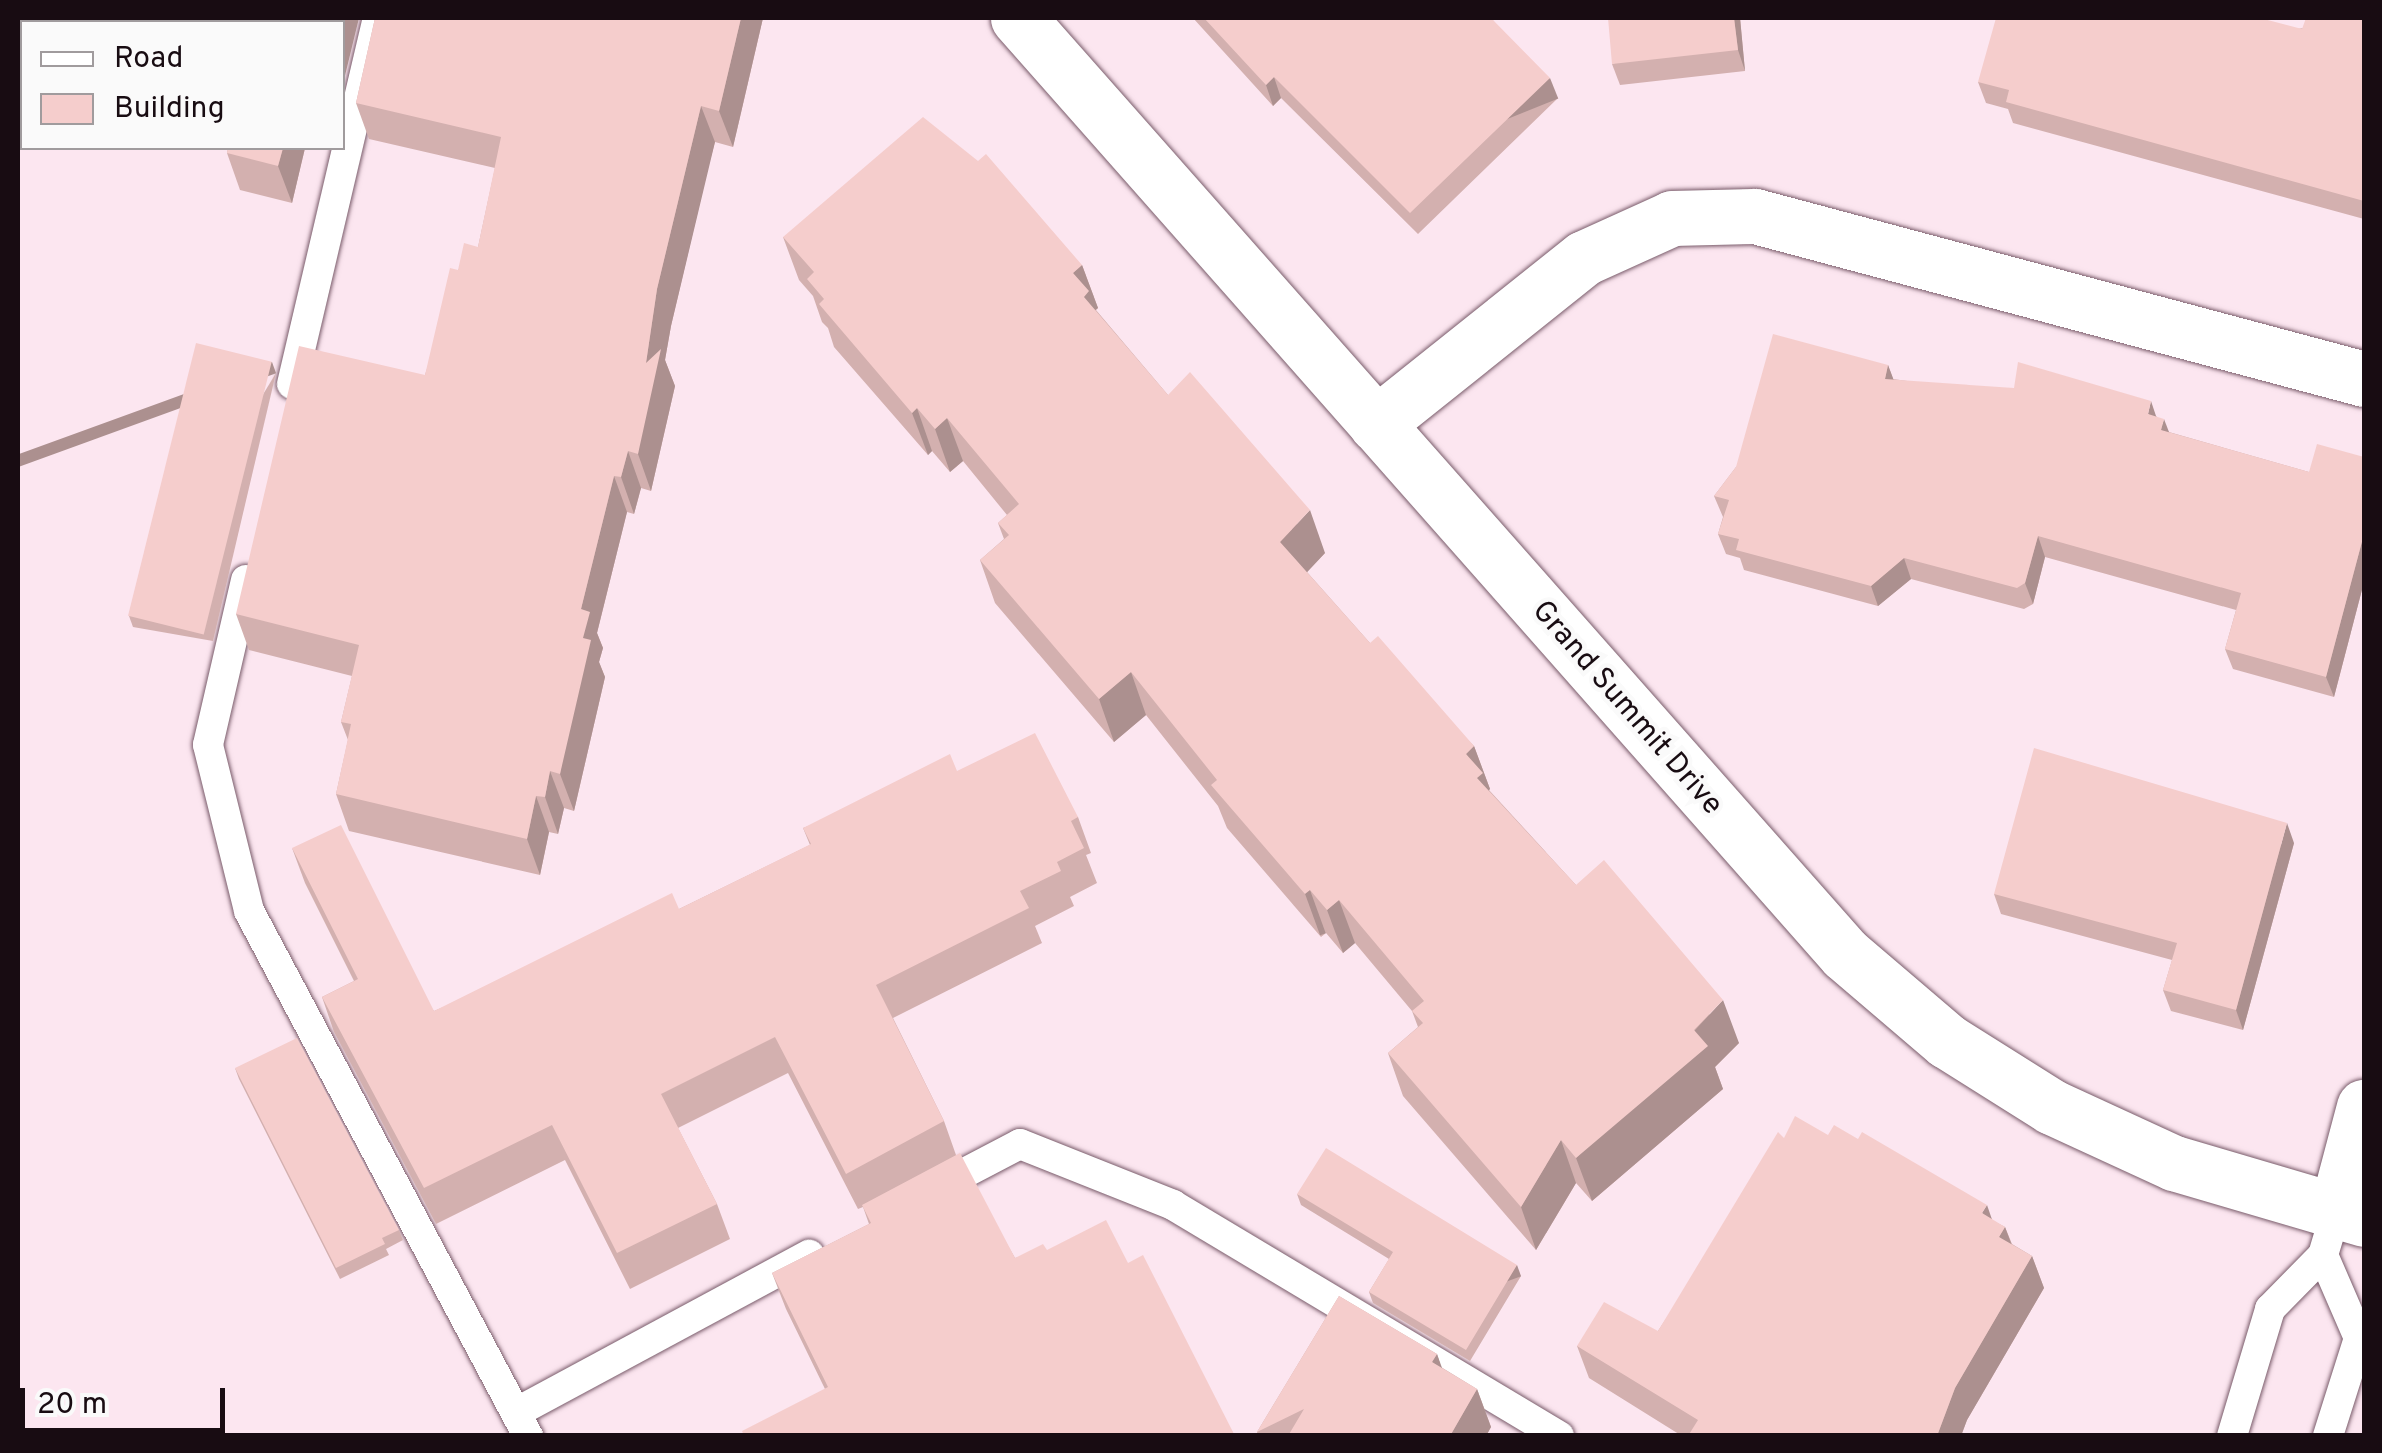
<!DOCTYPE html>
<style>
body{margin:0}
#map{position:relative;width:2382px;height:1453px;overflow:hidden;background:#fce6f0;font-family:Overpass,sans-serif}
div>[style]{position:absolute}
.roads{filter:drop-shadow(0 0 2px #795b6a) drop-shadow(0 0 2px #795b6a)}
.lane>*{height:30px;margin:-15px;padding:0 15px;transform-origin:15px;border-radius:15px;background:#fff}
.street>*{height:55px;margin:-27.5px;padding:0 27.5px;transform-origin:27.5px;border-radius:27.5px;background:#fff}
.wall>*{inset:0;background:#d3b0af}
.shaded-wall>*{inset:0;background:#ac908f;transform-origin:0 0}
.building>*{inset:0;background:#f5cdcc;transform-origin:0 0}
span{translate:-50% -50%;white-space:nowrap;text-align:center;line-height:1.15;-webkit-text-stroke:9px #fafafa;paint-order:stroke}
.street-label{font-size:30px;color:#180c12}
.frame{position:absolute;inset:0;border:20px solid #180c12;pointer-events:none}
.legend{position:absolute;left:20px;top:20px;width:325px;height:130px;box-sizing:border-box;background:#fafafa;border:2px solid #a09b9d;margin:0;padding:12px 18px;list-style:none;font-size:30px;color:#180c12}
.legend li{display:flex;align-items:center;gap:20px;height:50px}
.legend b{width:50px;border:2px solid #a09b9d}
.scale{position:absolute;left:20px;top:1388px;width:205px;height:45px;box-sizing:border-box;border:5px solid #180c12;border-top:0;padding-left:12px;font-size:30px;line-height:35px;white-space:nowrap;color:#180c12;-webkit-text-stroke:8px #fafafa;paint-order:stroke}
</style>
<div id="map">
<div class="roads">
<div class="lane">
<i style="left:292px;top:384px;width:376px;rotate:-76.8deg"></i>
<i style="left:246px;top:580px;width:169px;rotate:103deg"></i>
<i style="left:208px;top:745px;width:171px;rotate:76.1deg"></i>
<i style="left:249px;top:911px;width:595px;rotate:62.01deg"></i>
<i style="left:934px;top:1189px;width:97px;rotate:-27.6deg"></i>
<i style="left:1020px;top:1144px;width:165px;rotate:21.7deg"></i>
<i style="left:1173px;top:1205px;width:450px;rotate:30.9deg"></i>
<i style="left:2323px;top:1255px;width:90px;rotate:66.6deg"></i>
<i style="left:2359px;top:1338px;width:103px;rotate:107.6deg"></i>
<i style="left:517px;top:1412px;width:332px;rotate:-28.3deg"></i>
<i style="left:2232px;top:1436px;width:133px;rotate:-73.3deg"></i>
<i style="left:2270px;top:1309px;width:76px;rotate:-45.5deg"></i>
<i style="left:2323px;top:1255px;width:45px;rotate:-73.2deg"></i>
</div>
<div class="street">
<i style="left:1018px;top:18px;width:1249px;rotate:48.54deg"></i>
<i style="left:1845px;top:954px;width:134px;rotate:40.5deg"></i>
<i style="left:1947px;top:1041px;width:124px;rotate:32.2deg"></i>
<i style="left:2052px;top:1107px;width:134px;rotate:24.7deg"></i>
<i style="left:2174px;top:1163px;width:198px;rotate:16.4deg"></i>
<i style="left:1376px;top:424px;width:266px;rotate:-38.6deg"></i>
<i style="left:1584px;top:258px;width:97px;rotate:-24.4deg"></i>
<i style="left:1672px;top:218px;width:83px;rotate:-1.4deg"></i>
<i style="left:1755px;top:216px;width:630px;rotate:14.98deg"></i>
<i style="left:2336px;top:1212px;width:109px;rotate:-75.1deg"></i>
</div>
</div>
<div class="wall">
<i style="clip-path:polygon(375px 18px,763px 18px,733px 147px,715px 142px,708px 168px,671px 326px,665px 360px,675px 386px,651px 491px,641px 488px,634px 514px,627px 512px,597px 633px,603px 648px,599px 662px,605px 677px,574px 811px,564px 808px,558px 834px,549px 832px,540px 875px,349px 831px,336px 794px,348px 740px,341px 722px,352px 676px,249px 650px,236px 614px,425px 375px,458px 270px,478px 247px,495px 168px,369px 139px,356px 103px)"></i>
<i style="clip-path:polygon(1193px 18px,1491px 18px,1558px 98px,1418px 234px,1281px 98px,1273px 106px)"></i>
<i style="clip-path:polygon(1740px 18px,1745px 71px,1620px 85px,1612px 64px)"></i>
<i style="clip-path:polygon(2364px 18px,2364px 219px,2013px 123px,2008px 109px,1986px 103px,1978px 82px)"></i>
<i style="clip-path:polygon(228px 148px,305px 148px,292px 203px,240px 190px,227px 153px)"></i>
<i style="clip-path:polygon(783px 237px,1082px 265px,1098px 308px,1096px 310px,1168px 395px,1325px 553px,1307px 572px,1370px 643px,1474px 746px,1490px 789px,1489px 790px,1576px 885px,1739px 1043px,1715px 1067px,1723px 1089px,1592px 1201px,1576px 1183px,1536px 1250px,1403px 1096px,1388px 1053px,1418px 1027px,1412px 1011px,1355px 943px,1343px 953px,1326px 933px,1321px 937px,1227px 828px,1218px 806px,1146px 715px,1114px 742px,995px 603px,980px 560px,1004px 539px,998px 523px,1007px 515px,963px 461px,950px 472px,932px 451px,928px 455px,834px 347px,828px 328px,822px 322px,813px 296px,799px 280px)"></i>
<i style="clip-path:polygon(1888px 365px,1893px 379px,2156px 416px,2169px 432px,2309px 472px,2364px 457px,2364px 582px,2334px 697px,2233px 669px,2225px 649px,2236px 610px,2045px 557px,2033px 604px,2024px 609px,1911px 579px,1878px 606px,1744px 570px,1740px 558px,1726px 554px,1718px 534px,1723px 517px,1714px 496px,1736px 467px)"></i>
<i style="clip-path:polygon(276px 373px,213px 641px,133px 627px,129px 616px)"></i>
<i style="clip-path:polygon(957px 771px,1078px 817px,1091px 853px,1086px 855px,1097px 883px,1070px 897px,1074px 906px,1035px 926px,1042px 943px,893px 1018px,944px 1121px,956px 1155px,1015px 1258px,1047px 1250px,1128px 1263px,1235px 1436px,825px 1389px,786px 1309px,772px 1273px,869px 1224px,863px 1207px,858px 1209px,788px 1073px,678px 1128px,717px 1204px,730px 1239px,630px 1289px,565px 1160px,436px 1224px,334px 1032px,322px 997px,354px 981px,305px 883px,292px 848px,434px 1011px,679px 909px,810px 845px,803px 828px)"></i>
<i style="clip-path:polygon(2294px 843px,2243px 1030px,2171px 1011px,2163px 990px,2172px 960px,2001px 914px,1994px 894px)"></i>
<i style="clip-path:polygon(235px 1068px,399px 1230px,403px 1240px,386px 1249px,389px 1255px,340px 1279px,239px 1079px)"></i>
<i style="clip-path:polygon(1828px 1135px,2005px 1227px,2012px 1244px,2032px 1256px,2044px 1288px,1967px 1420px,1961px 1436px,1682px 1436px,1589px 1378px,1577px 1346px,1658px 1331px,1784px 1138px)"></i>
<i style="clip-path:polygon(1297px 1194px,1521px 1276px,1470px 1361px,1373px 1303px,1369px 1292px,1389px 1259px,1301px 1205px)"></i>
<i style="clip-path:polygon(1339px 1296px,1437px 1354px,1441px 1367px,1477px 1389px,1491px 1427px,1486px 1436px,1258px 1436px,1257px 1432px)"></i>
</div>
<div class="shaded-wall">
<i style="clip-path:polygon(337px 18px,359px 18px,342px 88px,342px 22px,336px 22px)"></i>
<i style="clip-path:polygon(741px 18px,763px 18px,733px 147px,719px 111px)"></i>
<i style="clip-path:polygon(1734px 18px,1740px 18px,1745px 71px,1738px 50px)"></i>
<i style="clip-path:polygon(1274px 77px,1281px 98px,1273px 106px,1266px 85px)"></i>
<i style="left:1550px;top:78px;width:22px;height:194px;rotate:68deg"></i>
<i style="clip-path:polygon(701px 106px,715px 142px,671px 326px,665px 360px,675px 386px,651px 491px,638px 454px,646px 363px,657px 289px)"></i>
<i style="clip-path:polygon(283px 148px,305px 148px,292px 203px,278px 166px)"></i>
<i style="clip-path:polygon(1082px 265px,1098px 308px,1089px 315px,1073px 273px)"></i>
<i style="left:272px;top:362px;width:12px;height:275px;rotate:70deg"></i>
<i style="clip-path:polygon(1888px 365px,1896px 386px,1885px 379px)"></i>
<i style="clip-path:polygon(2151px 401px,2158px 422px,2148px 414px)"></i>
<i style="clip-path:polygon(917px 408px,932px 451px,928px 455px,912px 413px)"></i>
<i style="clip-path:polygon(947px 418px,963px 461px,950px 472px,935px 429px)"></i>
<i style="clip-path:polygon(2164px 419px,2172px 440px,2161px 430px)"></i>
<i style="clip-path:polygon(628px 451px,641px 488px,634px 514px,621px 477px)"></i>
<i style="clip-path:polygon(614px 476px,627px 512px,597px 633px,603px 648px,599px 662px,605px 677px,574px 811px,560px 774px,583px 638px,581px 609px)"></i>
<i style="clip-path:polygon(1310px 510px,1325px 553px,1295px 585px,1280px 542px)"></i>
<i style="clip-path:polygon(2364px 534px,2364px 582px,2334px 697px,2326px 677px)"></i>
<i style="clip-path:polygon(2038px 536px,2045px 557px,2033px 604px,2025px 583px)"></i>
<i style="clip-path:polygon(1904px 558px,1911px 579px,1878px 606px,1871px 586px)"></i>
<i style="clip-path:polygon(1131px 672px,1146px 715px,1114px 742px,1099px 699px)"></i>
<i style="clip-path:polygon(1474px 746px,1490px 789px,1489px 790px,1492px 821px,1466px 754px)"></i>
<i style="clip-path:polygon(550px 771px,564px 808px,558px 834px,545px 797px)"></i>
<i style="clip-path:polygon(536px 796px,549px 832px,540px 875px,527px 839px)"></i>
<i style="clip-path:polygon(2287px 823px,2294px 843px,2243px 1030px,2236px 1010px)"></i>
<i style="left:1310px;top:890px;width:46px;height:6px;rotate:70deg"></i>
<i style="clip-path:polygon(1339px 900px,1355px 943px,1343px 953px,1327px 910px)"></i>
<i style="clip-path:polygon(1723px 1000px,1739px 1043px,1715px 1067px,1723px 1089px,1592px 1201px,1576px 1158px)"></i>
<i style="clip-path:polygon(1561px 1140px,1576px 1183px,1536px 1250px,1521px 1207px)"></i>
<i style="clip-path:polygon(1987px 1205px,1998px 1237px,1982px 1213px)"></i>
<i style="clip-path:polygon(2005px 1227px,2017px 1259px,1999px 1237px)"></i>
<i style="clip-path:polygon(2032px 1256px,2044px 1288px,1967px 1420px,1961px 1436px,1937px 1436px,1955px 1388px)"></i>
<i style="left:1517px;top:1265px;width:12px;height:99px;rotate:70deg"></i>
<i style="clip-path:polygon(1437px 1354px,1451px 1393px,1432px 1362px)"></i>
<i style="clip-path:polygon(1477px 1389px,1491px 1427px,1486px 1436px,1450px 1436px)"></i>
</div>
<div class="building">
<i style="left:259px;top:18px;width:78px;height:4px"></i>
<i style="clip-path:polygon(375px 18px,741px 18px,719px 111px,701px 106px,695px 131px,657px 289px,646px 363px,661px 349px,638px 454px,628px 451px,621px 477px,614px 476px,581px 609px,590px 612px,583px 638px,591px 640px,560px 774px,550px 771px,545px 797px,536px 796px,527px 839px,336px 794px,351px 724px,341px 722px,359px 645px,236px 614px,299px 346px,425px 375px,450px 268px,458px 270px,464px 243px,478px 247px,501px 137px,356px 103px)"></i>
<i style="clip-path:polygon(1204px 18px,1491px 18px,1550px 78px,1410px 213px,1274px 77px,1266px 85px)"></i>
<i style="clip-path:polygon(1608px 18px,1734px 18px,1738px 50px,1612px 64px)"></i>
<i style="clip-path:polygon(1996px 18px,2260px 18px,2302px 29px,2306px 18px,2364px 18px,2364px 201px,2006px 102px,2009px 90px,1978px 82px)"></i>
<i style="clip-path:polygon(923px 117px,978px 161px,986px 154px,1082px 265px,1073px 273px,1089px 291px,1084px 297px,1168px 395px,1190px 372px,1310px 510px,1280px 542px,1370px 643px,1378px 636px,1474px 746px,1466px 754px,1483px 773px,1477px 778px,1576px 885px,1604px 860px,1723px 1000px,1694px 1030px,1708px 1046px,1576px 1158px,1561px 1140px,1521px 1207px,1388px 1053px,1423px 1023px,1412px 1011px,1424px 1001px,1339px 900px,1327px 910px,1310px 890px,1305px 894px,1211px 785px,1217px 780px,1131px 672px,1099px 699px,980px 560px,1009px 535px,998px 523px,1019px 504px,947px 418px,935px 429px,917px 408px,912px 413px,819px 304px,824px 299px,807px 279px,814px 272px,783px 237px)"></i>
<i style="clip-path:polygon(228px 148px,283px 148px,278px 166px,227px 153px)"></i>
<i style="clip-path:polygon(1773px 334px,1888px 365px,1885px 379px,2014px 388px,2018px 362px,2151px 401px,2148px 414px,2164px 419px,2161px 430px,2309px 472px,2317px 444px,2364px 457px,2364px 534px,2326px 677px,2225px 649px,2241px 593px,2038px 536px,2025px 583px,2017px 588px,1904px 558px,1871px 586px,1736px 550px,1739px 539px,1718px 534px,1729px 500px,1714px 496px,1736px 467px)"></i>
<i style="left:196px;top:343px;width:78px;height:281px;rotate:14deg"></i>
<i style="clip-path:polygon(1035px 733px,1078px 817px,1071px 821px,1084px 848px,1057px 862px,1061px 871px,1020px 891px,1029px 908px,876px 985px,944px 1121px,846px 1174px,775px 1037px,661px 1094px,717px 1204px,617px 1253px,552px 1125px,424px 1188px,322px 997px,358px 979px,292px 848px,341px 825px,434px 1011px,672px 893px,679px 909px,811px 844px,803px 828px,950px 754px,957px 771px)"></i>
<i style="clip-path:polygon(2034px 748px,2287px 823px,2236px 1010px,2163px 990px,2177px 943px,1994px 894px)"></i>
<i style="clip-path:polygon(297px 1038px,399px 1230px,382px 1238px,385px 1244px,336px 1268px,235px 1068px)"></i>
<i style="clip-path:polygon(1795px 1116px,1828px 1135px,1834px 1125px,1858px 1139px,1862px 1132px,1987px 1205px,1982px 1213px,2005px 1227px,1999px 1237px,2032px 1256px,1955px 1388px,1937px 1436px,1688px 1436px,1698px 1420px,1577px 1346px,1604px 1302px,1658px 1331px,1778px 1132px,1784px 1138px)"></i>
<i style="clip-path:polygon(1326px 1148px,1517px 1265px,1466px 1350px,1369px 1292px,1393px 1252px,1297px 1194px)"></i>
<i style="clip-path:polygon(960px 1153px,1015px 1258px,1043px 1244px,1047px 1250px,1106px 1220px,1128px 1263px,1143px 1255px,1235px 1436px,744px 1436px,742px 1431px,828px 1387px,772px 1273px,871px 1223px,862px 1205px)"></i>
<i style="clip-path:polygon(1339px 1296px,1437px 1354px,1432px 1362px,1477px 1389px,1450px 1436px,1288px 1436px,1304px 1409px,1257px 1432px)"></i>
</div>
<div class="street-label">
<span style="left:1626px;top:709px;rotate:49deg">Grand Summit Drive</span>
</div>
<div class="frame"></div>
<ul class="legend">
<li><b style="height:12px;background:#fff"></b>Road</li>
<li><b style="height:28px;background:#f5cdcc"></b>Building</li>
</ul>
<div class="scale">20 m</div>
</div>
